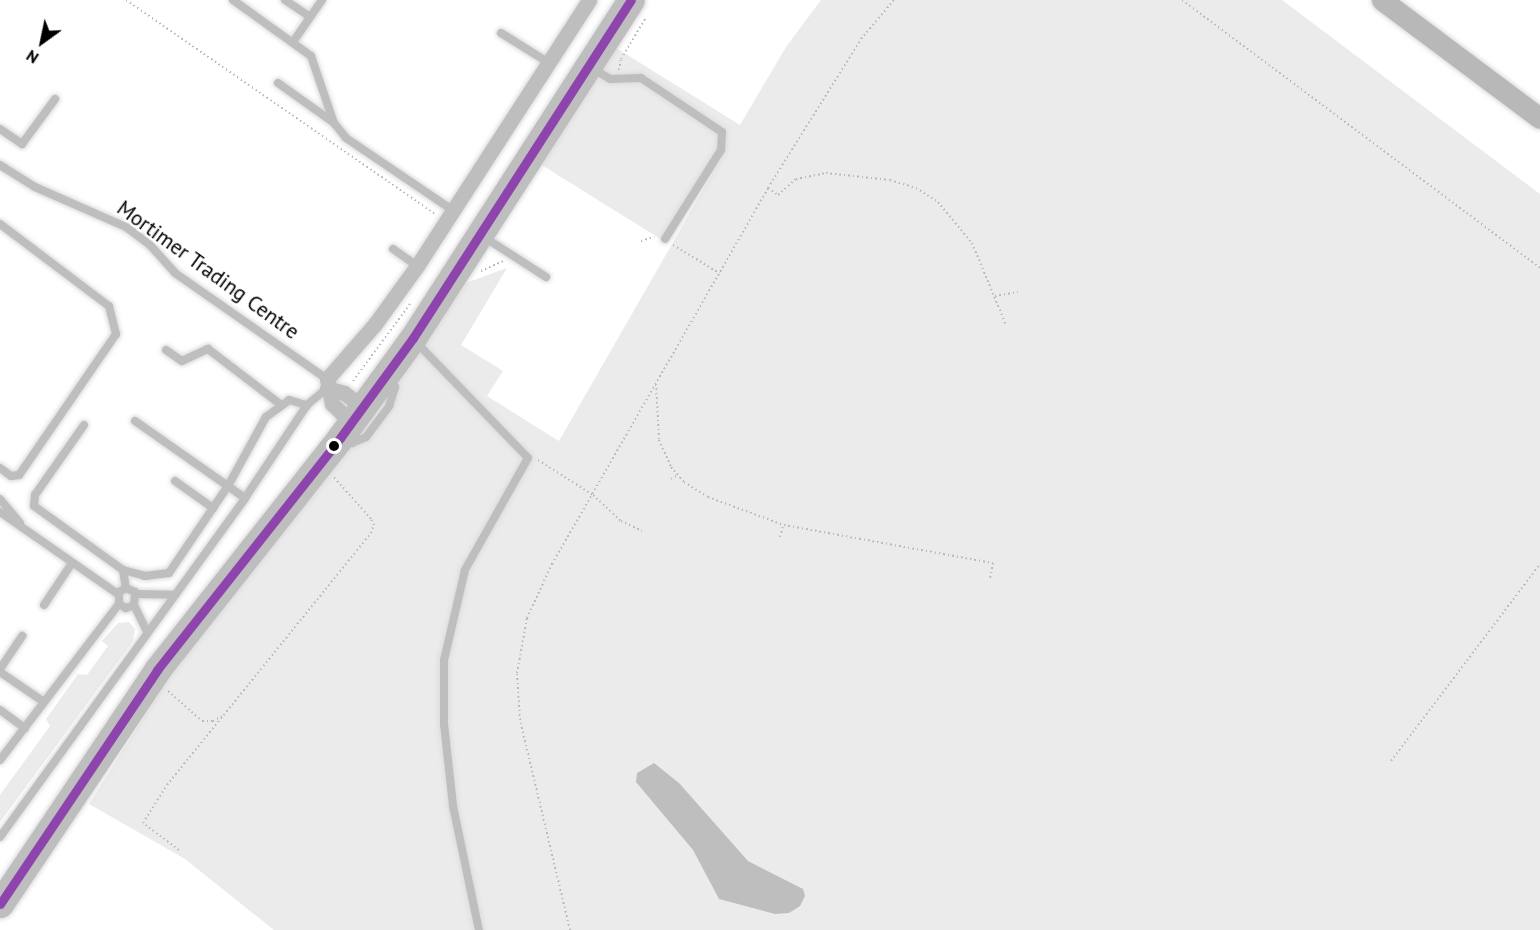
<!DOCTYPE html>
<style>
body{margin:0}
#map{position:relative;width:1540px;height:930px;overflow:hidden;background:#fff;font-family:"PT Sans",sans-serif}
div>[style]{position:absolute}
.green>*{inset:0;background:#ebebeb}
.water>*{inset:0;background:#bebebe}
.path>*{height:2px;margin-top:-1px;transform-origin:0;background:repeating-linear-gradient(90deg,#b9b9b9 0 1.5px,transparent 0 4.5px)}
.roads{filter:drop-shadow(0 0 2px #dbdbdb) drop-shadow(0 0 2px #dbdbdb)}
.lane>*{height:8px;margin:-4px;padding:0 4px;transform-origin:4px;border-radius:4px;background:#bebebe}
.street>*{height:15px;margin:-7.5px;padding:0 7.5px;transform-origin:7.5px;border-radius:7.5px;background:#bebebe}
.secondary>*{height:21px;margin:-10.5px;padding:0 10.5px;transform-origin:10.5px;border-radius:10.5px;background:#b8b8b8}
.highway>*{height:27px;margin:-13.5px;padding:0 13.5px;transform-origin:13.5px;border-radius:13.5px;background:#bebebe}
.bus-1>*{height:9px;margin:-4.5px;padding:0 4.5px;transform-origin:4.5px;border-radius:4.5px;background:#8e44ad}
.dots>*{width:16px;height:16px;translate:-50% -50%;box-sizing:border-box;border:3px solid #fff;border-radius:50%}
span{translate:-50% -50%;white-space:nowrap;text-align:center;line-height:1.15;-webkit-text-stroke:4.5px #fff;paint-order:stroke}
.street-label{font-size:21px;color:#000}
.north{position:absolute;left:12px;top:12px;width:60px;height:60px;-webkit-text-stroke:4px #fff;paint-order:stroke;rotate:213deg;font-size:16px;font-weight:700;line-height:24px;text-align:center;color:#000}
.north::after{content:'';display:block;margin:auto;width:21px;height:27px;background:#000;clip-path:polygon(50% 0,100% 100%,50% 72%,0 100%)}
</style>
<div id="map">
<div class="green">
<i style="clip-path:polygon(821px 0,1282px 0,1540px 194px,1540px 930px,274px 930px,185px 859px,89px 804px,167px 681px,395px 387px,466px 283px,507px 268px,461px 345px,503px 371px,487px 396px,559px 441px,726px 150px,667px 243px,540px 164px,613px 46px,740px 125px,786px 47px)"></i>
<i style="clip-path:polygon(129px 622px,135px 629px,133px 641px,0 822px,0 795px,50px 726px,46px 719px,78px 674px,87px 675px,108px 646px,102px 641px,118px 623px)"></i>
</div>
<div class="water">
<i style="clip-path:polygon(654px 763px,679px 783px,748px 861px,803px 889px,805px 896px,800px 906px,789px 913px,775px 914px,719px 899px,693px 850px,636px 782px,637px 773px)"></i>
</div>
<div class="path">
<i style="left:126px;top:0;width:376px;rotate:34.7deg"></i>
<i style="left:1182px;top:0;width:447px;rotate:36.8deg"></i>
<i style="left:619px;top:70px;width:11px;rotate:-80deg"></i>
<i style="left:621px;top:59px;width:47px;rotate:-59deg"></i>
<i style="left:768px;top:188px;width:12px;rotate:35deg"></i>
<i style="left:778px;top:195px;width:24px;rotate:-42deg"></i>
<i style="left:796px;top:179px;width:31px;rotate:-11deg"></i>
<i style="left:826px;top:173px;width:64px;rotate:6.2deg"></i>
<i style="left:890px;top:180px;width:27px;rotate:17deg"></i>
<i style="left:916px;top:188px;width:26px;rotate:32deg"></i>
<i style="left:938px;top:202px;width:53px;rotate:50.3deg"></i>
<i style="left:972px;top:243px;width:89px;rotate:67.5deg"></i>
<i style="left:641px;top:241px;width:14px;rotate:-17deg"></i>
<i style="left:673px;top:245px;width:54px;rotate:31.3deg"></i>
<i style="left:481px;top:271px;width:24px;rotate:-24deg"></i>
<i style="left:995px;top:296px;width:23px;rotate:-10deg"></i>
<i style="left:353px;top:381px;width:96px;rotate:-53.5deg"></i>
<i style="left:656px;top:384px;width:56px;rotate:86.9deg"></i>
<i style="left:659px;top:440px;width:30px;rotate:66deg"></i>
<i style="left:671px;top:467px;width:20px;rotate:49deg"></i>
<i style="left:684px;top:482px;width:28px;rotate:32deg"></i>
<i style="left:708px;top:497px;width:81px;rotate:20.2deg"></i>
<i style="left:784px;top:525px;width:212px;rotate:10.3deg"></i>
<i style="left:993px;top:563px;width:15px;rotate:101deg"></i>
<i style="left:538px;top:460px;width:65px;rotate:32.5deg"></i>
<i style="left:593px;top:495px;width:38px;rotate:43deg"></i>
<i style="left:621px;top:521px;width:23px;rotate:25deg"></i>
<i style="left:671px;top:479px;width:8px;rotate:-30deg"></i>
<i style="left:780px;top:537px;width:11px;rotate:-75deg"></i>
<i style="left:168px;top:691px;width:45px;rotate:41.4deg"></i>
<i style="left:202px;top:721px;width:11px"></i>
<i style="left:213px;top:721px;width:10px;rotate:-29deg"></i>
<i style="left:1391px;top:761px;width:247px;rotate:-52.9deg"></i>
<i style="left:179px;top:850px;width:45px;rotate:-143.1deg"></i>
<i style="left:143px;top:823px;width:45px;rotate:-57.7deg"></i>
<i style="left:167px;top:785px;width:324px;rotate:-51deg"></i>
<i style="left:371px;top:533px;width:9px;rotate:-69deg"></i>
<i style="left:374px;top:525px;width:7px;rotate:-117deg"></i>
<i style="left:371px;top:519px;width:57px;rotate:-131.5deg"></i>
<i style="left:570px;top:930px;width:216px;rotate:-103.4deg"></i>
<i style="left:520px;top:720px;width:47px;rotate:-93.7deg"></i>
<i style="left:517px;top:673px;width:56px;rotate:-79.7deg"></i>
<i style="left:527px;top:618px;width:60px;rotate:-65.2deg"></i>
<i style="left:552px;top:564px;width:434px;rotate:-60.1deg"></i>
<i style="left:768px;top:188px;width:176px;rotate:-58deg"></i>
<i style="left:861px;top:39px;width:51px;rotate:-49.8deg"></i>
</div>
<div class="roads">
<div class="lane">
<i style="left:233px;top:0;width:96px;rotate:35.7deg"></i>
<i style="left:311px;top:56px;width:71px;rotate:71.1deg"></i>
<i style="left:334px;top:123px;width:19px;rotate:51deg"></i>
<i style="left:346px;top:138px;width:130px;rotate:34.1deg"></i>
<i style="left:285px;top:0;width:30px;rotate:34deg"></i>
<i style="left:501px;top:33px;width:57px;rotate:32deg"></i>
<i style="left:293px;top:42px;width:51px;rotate:-55.4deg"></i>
<i style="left:593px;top:69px;width:20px;rotate:30deg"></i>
<i style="left:610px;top:79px;width:31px;rotate:-2deg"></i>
<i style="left:641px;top:78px;width:97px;rotate:33.7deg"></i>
<i style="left:722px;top:132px;width:18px;rotate:93deg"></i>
<i style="left:721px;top:150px;width:105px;rotate:122.2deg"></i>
<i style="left:278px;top:83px;width:69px;rotate:35.5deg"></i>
<i style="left:0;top:129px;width:27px;rotate:34deg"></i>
<i style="left:22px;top:144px;width:56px;rotate:-53.7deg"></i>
<i style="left:0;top:165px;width:41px;rotate:32.2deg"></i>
<i style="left:35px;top:187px;width:99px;rotate:23.7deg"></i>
<i style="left:126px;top:227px;width:30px;rotate:37deg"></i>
<i style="left:150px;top:245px;width:38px;rotate:48deg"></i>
<i style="left:175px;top:273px;width:185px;rotate:34.9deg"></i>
<i style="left:0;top:224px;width:136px;rotate:37deg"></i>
<i style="left:109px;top:306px;width:29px;rotate:76deg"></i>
<i style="left:116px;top:334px;width:171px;rotate:124.5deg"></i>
<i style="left:19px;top:475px;width:8px;rotate:173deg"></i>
<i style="left:11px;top:476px;width:14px;rotate:-144deg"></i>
<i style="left:484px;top:237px;width:74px;rotate:32.8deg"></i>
<i style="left:393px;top:249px;width:29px;rotate:35deg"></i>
<i style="left:416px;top:342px;width:161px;rotate:46deg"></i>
<i style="left:528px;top:458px;width:129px;rotate:119.4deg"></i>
<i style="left:465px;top:570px;width:92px;rotate:103.1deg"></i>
<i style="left:444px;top:660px;width:64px;rotate:90deg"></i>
<i style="left:444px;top:724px;width:82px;rotate:83.7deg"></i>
<i style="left:453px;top:806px;width:127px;rotate:78.2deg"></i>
<i style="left:166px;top:350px;width:19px;rotate:35deg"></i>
<i style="left:182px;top:361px;width:29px;rotate:-25deg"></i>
<i style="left:208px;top:349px;width:91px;rotate:37.4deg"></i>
<i style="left:135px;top:421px;width:134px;rotate:35deg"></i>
<i style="left:84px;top:425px;width:85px;rotate:125deg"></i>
<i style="left:35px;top:495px;width:11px;rotate:95deg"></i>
<i style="left:34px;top:506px;width:110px;rotate:35.7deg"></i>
<i style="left:123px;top:570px;width:18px;rotate:81deg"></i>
<i style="left:344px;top:440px;width:9px;rotate:21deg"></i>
<i style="left:352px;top:443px;width:15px;rotate:-23deg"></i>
<i style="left:366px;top:437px;width:39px;rotate:-53deg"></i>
<i style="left:389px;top:406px;width:20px;rotate:-72deg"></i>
<i style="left:395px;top:387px;width:11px;rotate:-128deg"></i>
<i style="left:175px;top:481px;width:47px;rotate:35.4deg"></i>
<i style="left:0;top:499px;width:31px;rotate:50deg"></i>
<i style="left:0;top:512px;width:144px;rotate:34.8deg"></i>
<i style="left:123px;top:570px;width:23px;rotate:15deg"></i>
<i style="left:145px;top:576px;width:24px;rotate:-7deg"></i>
<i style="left:169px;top:573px;width:105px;rotate:-55.9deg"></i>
<i style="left:228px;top:486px;width:79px;rotate:-61.2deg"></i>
<i style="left:266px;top:417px;width:29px;rotate:-36deg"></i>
<i style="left:289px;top:400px;width:19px;rotate:16deg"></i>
<i style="left:136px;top:594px;width:39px;rotate:1deg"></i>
<i style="left:44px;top:605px;width:50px;rotate:-56.3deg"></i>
<i style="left:134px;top:605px;width:30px;rotate:64deg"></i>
<i style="left:0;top:669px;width:40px;rotate:-56deg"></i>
<i style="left:0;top:672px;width:53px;rotate:34.3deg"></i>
<i style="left:0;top:710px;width:31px;rotate:36deg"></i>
<i style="left:0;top:760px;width:196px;rotate:-52.7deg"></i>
<i style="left:119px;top:604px;width:12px;rotate:-90deg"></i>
<i style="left:119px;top:592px;width:8px;rotate:-30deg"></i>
<i style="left:126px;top:588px;width:10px;rotate:24deg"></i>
<i style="left:135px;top:592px;width:13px;rotate:94deg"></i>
<i style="left:134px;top:605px;width:9px;rotate:159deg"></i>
<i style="left:126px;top:608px;width:8px;rotate:-150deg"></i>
<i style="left:0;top:837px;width:418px;rotate:-54.1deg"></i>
<i style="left:245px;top:498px;width:112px;rotate:-56.3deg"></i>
<i style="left:307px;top:405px;width:26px;rotate:-40deg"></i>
</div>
<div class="street">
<i style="left:327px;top:388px;width:18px;rotate:16deg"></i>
<i style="left:344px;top:393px;width:24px;rotate:36deg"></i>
<i style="left:352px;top:423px;width:28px;rotate:-136deg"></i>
<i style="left:332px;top:404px;width:25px;rotate:-101deg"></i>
<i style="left:327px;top:379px;width:73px;rotate:-48.9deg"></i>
<i style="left:375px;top:324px;width:72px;rotate:-54.1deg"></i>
<i style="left:417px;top:266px;width:317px;rotate:-57.1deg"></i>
</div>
<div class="secondary">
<i style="left:1382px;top:0;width:197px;rotate:36.8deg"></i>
</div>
<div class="highway">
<i style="left:0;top:904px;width:282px;rotate:-56.1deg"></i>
<i style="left:157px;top:670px;width:295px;rotate:-51.7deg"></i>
<i style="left:340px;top:438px;width:124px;rotate:-53.9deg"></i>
<i style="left:413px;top:338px;width:402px;rotate:-57.2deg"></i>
</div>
</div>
<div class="bus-1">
<i style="left:0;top:904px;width:282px;rotate:-56.1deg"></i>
<i style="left:157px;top:670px;width:295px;rotate:-51.7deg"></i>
<i style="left:340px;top:438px;width:124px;rotate:-53.9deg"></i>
<i style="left:413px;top:338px;width:402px;rotate:-57.2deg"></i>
</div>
<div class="dots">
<i style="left:334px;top:446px;background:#000"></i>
</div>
<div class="street-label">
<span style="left:208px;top:270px;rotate:36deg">Mortimer Trading Centre</span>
</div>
<div class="north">N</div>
</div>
